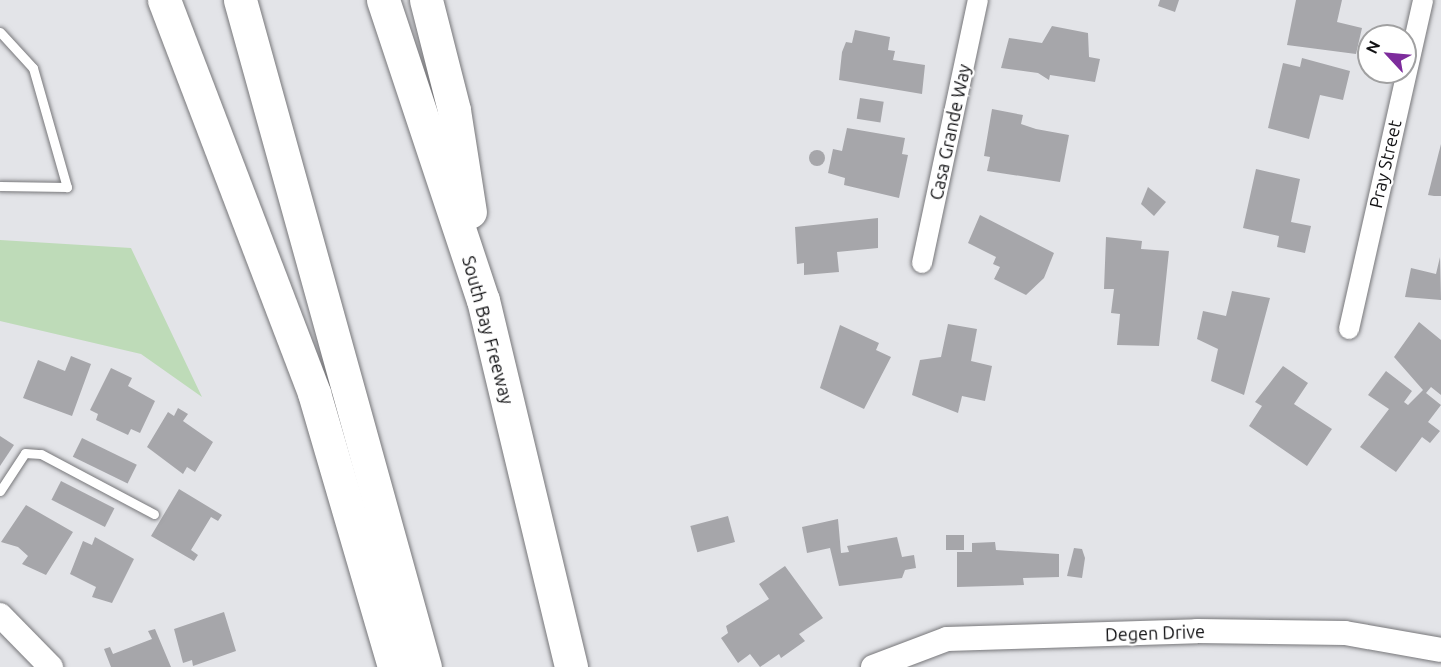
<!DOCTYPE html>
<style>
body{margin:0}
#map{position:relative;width:1441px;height:667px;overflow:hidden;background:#e3e4e8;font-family:Ubuntu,sans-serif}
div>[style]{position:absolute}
.green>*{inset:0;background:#bedbb8}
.building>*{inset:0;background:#a6a6aa;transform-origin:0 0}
.round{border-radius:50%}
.roads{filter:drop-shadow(0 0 2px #77777a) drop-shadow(0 0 2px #77777a)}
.service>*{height:9px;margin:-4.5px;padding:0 4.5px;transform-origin:4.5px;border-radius:4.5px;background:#fff}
.minor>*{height:20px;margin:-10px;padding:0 10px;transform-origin:10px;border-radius:10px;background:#fff}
.tertiary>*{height:24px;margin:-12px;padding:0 12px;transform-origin:12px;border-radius:12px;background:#fff}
.motorway>*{height:33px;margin:-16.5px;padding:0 16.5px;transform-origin:16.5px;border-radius:16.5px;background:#fff}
span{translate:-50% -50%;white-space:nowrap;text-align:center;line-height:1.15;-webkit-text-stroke:4.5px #fff;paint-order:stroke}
.street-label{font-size:18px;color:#121214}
.north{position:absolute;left:1357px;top:24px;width:60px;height:60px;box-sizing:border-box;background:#fff;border:2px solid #a0a0a1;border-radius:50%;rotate:296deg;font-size:16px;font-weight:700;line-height:24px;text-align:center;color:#121214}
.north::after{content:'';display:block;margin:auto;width:21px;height:27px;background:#7d2c9c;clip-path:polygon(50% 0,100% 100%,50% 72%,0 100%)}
</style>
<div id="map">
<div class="green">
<i style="clip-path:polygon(0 240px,131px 248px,202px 397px,141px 354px,0 321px)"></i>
</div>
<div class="building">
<i style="clip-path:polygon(1160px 0,1179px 0,1175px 12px,1158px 6px)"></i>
<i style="clip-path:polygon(1296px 0,1342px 0,1337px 22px,1362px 28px,1356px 54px,1287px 45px)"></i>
<i style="clip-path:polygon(1052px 26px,1088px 33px,1089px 57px,1100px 59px,1095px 82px,1050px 75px,1049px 80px,1038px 73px,1001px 68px,1009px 38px,1042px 43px)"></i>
<i style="clip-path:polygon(855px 30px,890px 37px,888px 50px,895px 51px,893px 60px,925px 65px,922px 94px,839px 80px,842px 52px,846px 42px,852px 43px)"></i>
<i style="clip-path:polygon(1302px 58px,1350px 71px,1343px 100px,1320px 95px,1309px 139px,1268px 128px,1283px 63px,1300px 67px)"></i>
<i style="left:860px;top:98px;width:24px;height:21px;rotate:9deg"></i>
<i style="clip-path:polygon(992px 109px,1023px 115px,1021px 124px,1036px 129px,1069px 135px,1060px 182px,987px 171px,990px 157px,984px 156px)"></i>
<i style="clip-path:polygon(847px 128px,905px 138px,902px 154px,908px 155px,899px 198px,844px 185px,845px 178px,828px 173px,833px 149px,842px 151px)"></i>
<i style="clip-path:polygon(1441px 144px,1441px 196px,1434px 196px,1428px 195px)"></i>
<i class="round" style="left:809px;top:150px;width:16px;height:16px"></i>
<i style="clip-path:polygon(1256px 169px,1300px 179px,1291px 222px,1311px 226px,1305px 253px,1277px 247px,1279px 236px,1243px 228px)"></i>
<i style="clip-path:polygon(1148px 187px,1166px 202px,1154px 216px,1141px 204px)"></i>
<i style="clip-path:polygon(980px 215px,1054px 253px,1044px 278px,1026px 295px,994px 279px,1000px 267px,993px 264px,996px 257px,968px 243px)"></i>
<i style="clip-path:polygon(878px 218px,878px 248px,837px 252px,839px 272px,804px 275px,804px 263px,797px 264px,795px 227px)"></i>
<i style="clip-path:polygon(1106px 237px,1142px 241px,1141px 249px,1169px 251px,1159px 346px,1117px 345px,1120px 314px,1111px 313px,1114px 289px,1104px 289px)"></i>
<i style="clip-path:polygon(1440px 257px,1441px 300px,1405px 297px,1411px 268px,1436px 274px)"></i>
<i style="clip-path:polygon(1232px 291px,1270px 298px,1244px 395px,1211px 381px,1218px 349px,1197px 339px,1203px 311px,1226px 316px)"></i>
<i style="clip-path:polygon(1419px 322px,1441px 340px,1441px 395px,1431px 387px,1426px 393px,1441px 405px,1428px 422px,1440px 431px,1430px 443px,1422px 437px,1396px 472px,1360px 447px,1389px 409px,1368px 395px,1386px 371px,1412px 391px,1404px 402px,1408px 405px,1423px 390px,1394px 357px)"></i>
<i style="clip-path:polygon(948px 324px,977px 329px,971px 361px,992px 366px,985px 401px,962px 396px,958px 413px,912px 395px,920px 360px,941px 357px)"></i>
<i style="clip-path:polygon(840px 325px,879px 343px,876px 350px,891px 357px,864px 409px,820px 388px)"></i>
<i style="clip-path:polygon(71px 356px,91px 364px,72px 416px,23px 398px,38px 360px,65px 371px)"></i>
<i style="clip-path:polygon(1283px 366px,1308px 383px,1294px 404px,1332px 429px,1307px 466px,1249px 426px,1262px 406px,1255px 402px)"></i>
<i style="clip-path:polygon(111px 368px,132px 378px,128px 386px,155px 401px,140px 433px,131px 429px,128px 435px,96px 420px,98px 414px,90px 410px)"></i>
<i style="clip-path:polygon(178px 408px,188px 414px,183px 421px,213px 442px,195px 472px,187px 467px,183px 474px,147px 447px,168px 412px,174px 416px)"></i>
<i style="clip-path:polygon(0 436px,14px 445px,0 466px)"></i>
<i style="left:82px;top:438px;width:61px;height:21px;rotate:26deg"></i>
<i style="left:61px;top:481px;width:60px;height:21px;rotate:27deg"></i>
<i style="clip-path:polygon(179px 489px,222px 515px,218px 521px,211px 517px,191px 550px,198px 555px,194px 561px,151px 536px)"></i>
<i style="clip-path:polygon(26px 505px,73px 532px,46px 575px,22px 564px,28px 556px,18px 547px,1px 542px)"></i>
<i style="left:728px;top:516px;width:27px;height:39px;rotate:75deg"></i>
<i style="clip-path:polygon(838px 519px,841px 553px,849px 552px,847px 546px,897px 537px,902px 557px,914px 555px,916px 568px,905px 570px,902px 578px,839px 586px,830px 548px,807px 553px,802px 527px)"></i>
<i style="left:946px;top:535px;width:18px;height:15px"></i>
<i style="clip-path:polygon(95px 537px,134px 559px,112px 603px,92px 597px,96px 587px,70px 574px,83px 541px,92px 545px)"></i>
<i style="clip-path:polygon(995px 542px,996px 550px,1059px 554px,1059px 577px,1023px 578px,1024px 585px,957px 587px,957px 552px,972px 552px,972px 543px)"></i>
<i style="clip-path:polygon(1074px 548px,1082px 549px,1085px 558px,1082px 578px,1067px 576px)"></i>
<i style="clip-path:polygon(785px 566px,823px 618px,799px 634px,805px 641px,781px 658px,779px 654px,760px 667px,750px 654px,738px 663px,721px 638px,728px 633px,726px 626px,769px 599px,759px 584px)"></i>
<i style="clip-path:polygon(224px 612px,236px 651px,193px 666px,192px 660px,183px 663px,174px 629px)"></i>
<i style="clip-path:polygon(155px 629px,171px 667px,111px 667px,104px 649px,110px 647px,113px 654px,152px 639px,148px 631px)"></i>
</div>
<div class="roads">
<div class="service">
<i style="left:0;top:32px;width:49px;rotate:47.5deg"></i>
<i style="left:33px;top:68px;width:124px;rotate:74.1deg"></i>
<i style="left:67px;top:187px;width:67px;rotate:-179.1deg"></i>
<i style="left:0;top:491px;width:45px;rotate:-56.7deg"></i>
<i style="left:25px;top:453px;width:16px;rotate:4deg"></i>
<i style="left:41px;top:454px;width:128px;rotate:28deg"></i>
</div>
<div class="minor">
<i style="left:922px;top:263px;width:269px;rotate:-78deg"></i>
<i style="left:1349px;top:329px;width:337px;rotate:-77.3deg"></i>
</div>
<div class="tertiary">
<i style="left:0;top:615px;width:73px;rotate:45.6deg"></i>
<i style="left:873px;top:667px;width:79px;rotate:-20.7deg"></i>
<i style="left:947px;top:639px;width:250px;rotate:-1.8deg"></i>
<i style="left:1197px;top:631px;width:148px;rotate:0.8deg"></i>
<i style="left:1345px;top:633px;width:97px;rotate:10deg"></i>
</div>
<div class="motorway">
<i style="left:164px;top:0;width:421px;rotate:69.1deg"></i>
<i style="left:314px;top:393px;width:285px;rotate:73.7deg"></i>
<i style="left:240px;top:0;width:692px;rotate:74.5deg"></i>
<i style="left:383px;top:0;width:316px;rotate:71.6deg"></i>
<i style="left:483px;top:300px;width:377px;rotate:76.5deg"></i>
<i style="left:426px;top:0;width:114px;rotate:75.7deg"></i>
<i style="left:454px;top:110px;width:103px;rotate:81.1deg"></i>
</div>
</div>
<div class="street-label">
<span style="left:950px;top:132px;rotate:-78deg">Casa Grande Way</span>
<span style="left:1385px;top:164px;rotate:-77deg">Pray Street</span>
<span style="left:488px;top:330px;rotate:75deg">South Bay Freeway</span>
<span style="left:1155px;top:633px;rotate:-2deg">Degen Drive</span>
</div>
<div class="north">N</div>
</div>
